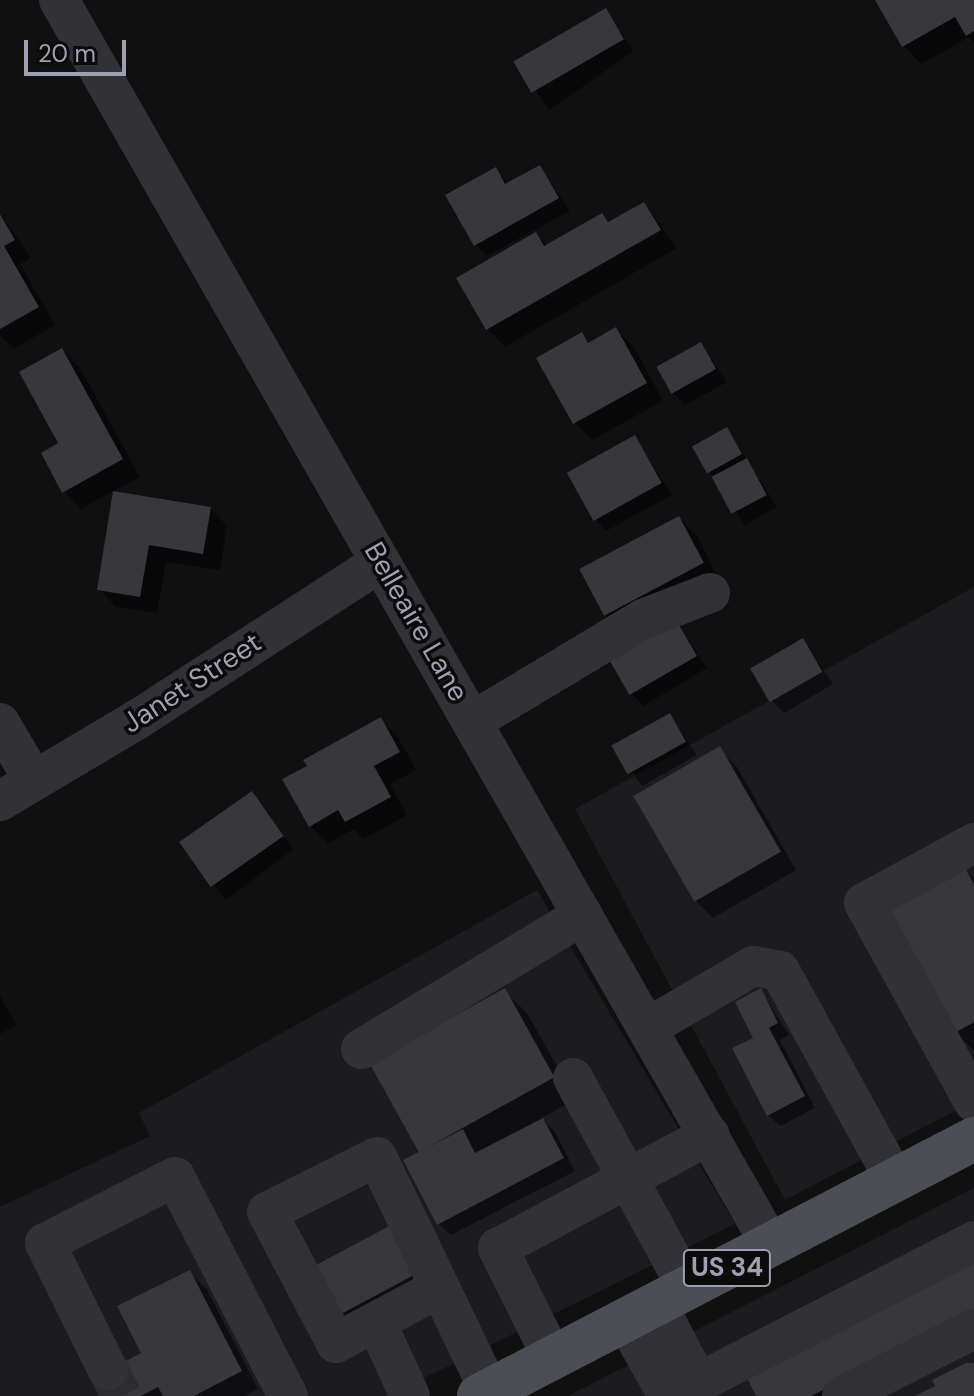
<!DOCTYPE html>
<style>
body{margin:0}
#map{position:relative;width:974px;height:1396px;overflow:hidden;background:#101011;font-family:"DM Sans",sans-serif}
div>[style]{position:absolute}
.built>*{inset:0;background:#1c1c1e}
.shadow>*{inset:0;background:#0007;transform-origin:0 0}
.building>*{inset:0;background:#37373c;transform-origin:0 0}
.minor-tunnel>*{height:40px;margin-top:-20px;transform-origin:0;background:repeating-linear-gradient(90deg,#2d2d31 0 40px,transparent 0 60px)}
.minor>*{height:40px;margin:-20px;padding:0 20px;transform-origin:20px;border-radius:20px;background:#313136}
.major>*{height:44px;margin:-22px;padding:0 22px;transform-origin:22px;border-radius:22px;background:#4d4d55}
span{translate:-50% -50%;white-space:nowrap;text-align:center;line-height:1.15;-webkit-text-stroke:7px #0b0b0c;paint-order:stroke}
.shield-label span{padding:2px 6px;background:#0b0b0c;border:2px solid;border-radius:6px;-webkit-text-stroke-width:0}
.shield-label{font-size:26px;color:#a0a0b3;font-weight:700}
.street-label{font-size:28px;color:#a0a0b3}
.scale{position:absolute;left:24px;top:40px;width:102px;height:36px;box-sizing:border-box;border:4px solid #a0a0b3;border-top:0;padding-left:10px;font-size:24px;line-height:28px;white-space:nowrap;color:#a0a0b3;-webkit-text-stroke:6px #0b0b0c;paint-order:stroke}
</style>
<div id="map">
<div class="built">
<i style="clip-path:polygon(974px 587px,974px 1101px,785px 1200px,575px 809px)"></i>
<i style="clip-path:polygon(537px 890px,735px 1224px,388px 1396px,0 1396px,0 1207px,150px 1136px,139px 1113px)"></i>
<i style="clip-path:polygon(974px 1188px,974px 1396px,568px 1396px)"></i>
</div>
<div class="shadow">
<i style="clip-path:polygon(878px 0,974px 0,974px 42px,969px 37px,921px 64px,904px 46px)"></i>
<i style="left:605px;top:10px;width:50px;height:103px;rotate:55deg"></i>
<i style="clip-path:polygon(540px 167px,570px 211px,487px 256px,475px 244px,495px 170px,509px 184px)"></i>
<i style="clip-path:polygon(644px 204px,677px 248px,505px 347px,487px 329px,536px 235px,548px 246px,602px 215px,610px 223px)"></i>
<i style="clip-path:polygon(0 213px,31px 258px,20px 264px,55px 325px,14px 349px,0 335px)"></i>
<i style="clip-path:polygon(616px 330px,634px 347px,663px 401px,592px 440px,574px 422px,581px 335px,590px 344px)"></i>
<i style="clip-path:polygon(701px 345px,727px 382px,685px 405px,673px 393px)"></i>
<i style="clip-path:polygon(62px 350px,80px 368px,140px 477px,81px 509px,64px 491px)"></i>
<i style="clip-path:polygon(727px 429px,777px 507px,745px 525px,709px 472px)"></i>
<i style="clip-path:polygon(635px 438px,672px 495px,606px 531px,595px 519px)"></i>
<i style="clip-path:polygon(114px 493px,210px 508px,227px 526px,220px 570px,166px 562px,157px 613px,116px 607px,99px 589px)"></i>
<i style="clip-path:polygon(679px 518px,697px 536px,720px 581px,623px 632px,605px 614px)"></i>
<i style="clip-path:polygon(671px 613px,707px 668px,643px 706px,632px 694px)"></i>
<i style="clip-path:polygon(803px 641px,833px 684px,784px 713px,772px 701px)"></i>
<i style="clip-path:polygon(670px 716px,697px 755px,642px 786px,614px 747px)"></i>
<i style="clip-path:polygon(380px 720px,398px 737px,416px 770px,390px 784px,407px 815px,364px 839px,354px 829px,328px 843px,310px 826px)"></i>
<i style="clip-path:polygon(719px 749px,737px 767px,796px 870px,713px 918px,695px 900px,636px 796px)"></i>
<i style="left:252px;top:794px;width:69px;height:85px;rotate:53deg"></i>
<i style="clip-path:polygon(963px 869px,974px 879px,974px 1051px,955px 1032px)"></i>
<i style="clip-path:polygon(504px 991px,527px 1013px,576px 1100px,541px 1118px,555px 1132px,575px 1171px,451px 1235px,439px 1224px,419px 1146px)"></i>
<i style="clip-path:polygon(761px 991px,789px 1035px,780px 1040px,815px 1108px,780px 1126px,768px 1114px,756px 1038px)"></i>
<i style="clip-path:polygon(0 996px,16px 1025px,0 1034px)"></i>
<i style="clip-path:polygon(393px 1226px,435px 1291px,354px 1333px,336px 1316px)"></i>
<i style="clip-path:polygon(974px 1261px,827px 1396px,758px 1396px)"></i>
<i style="clip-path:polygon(189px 1272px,207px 1290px,258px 1389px,245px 1396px,110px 1396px,144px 1354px)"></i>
</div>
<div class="building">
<i style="clip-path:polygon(875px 0,974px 0,974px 31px,966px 36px,955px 17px,902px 47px)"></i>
<i style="left:606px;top:8px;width:36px;height:107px;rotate:60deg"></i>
<i style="clip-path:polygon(540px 165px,559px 198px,474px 246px,445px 195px,496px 167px,505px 184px)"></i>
<i style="clip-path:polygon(644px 202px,661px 230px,486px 330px,456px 278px,536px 232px,544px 246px,602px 213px,608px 222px)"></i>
<i style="clip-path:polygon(0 214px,15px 240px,4px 246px,39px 307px,0 329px)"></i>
<i style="clip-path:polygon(616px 327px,647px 383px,573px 424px,536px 358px,582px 332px,588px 343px)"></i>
<i style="left:701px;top:342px;width:31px;height:51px;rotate:61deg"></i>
<i style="clip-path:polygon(62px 348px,123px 459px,62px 493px,41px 453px,58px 443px,19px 372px)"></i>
<i style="left:727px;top:427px;width:31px;height:40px;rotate:61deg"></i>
<i style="left:635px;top:435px;width:55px;height:78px;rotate:61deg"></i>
<i style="left:747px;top:458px;width:42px;height:40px;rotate:62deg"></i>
<i style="clip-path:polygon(113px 491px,211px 507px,203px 554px,149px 545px,140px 597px,97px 590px)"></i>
<i style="left:679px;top:516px;width:53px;height:113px;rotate:62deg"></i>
<i style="left:671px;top:611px;width:52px;height:78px;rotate:60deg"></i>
<i style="left:803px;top:638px;width:39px;height:61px;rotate:60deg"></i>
<i style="left:670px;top:713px;width:33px;height:67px;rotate:61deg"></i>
<i style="clip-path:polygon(381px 717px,400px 752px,374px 766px,391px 797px,345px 822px,338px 810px,309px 827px,282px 779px,307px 766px,303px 760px)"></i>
<i style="left:720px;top:746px;width:122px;height:100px;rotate:60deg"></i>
<i style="left:252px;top:791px;width:55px;height:89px;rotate:55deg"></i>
<i style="clip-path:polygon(964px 866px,974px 884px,974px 1022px,953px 1034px,884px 912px)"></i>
<i style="left:505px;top:988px;width:102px;height:155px;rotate:61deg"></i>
<i style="clip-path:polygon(761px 988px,778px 1023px,769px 1028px,805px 1096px,767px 1116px,732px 1048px,753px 1038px,735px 1002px)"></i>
<i style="clip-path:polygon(543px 1118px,564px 1158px,437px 1225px,403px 1160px,463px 1129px,475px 1153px)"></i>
<i style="left:393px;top:1224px;width:55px;height:94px;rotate:62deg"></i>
<i style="clip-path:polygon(974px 1257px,974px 1316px,811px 1396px,756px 1396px,746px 1376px)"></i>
<i style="clip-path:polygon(190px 1270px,242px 1371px,194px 1396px,163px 1396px,158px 1387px,141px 1396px,108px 1396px,97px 1376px,141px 1353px,117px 1306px)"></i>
<i style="clip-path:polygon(966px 1363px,974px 1363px,974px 1396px,915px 1396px,935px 1386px,932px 1380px)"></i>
</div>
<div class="minor-tunnel">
<i style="left:108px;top:1370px;width:30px;rotate:62deg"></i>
</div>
<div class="minor">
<i style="left:59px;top:0;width:1434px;rotate:60.24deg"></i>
<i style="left:473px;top:721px;width:198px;rotate:-31deg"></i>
<i style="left:643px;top:619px;width:72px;rotate:-21.2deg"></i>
<i style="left:0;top:723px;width:67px;rotate:59.6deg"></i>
<i style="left:0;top:801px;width:161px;rotate:-30.7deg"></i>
<i style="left:138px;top:719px;width:289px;rotate:-32.9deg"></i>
<i style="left:974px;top:843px;width:125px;rotate:151.4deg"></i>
<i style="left:864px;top:903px;width:227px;rotate:61.1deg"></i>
<i style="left:647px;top:1028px;width:123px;rotate:-30.3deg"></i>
<i style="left:753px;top:966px;width:27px;rotate:10deg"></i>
<i style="left:780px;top:971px;width:239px;rotate:61.2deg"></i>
<i style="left:361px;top:1049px;width:259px;rotate:-31.1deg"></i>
<i style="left:573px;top:1078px;width:240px;rotate:61.4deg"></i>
<i style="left:439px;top:1288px;width:117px;rotate:151.9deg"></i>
<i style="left:336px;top:1343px;width:148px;rotate:-117.8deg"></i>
<i style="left:267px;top:1212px;width:123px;rotate:-26.6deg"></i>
<i style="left:377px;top:1157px;width:259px;rotate:64.3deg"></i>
<i style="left:657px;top:1304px;width:89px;rotate:62.6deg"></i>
<i style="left:698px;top:1383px;width:15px;rotate:122deg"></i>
<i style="left:626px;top:1321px;width:81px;rotate:60.6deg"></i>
<i style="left:666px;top:1392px;width:24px;rotate:9deg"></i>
<i style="left:376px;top:1322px;width:81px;rotate:65.3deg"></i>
<i style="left:552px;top:1357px;width:122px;rotate:-116.4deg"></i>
<i style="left:498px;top:1248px;width:240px;rotate:-28.1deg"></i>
<i style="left:108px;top:1370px;width:142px;rotate:-116.4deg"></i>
<i style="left:45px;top:1243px;width:146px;rotate:-26.9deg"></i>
<i style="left:175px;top:1177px;width:246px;rotate:62.7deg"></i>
<i style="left:698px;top:1383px;width:310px;rotate:-27.2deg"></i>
<i style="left:842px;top:1396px;width:148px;rotate:-26.9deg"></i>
</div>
<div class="major">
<i style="left:479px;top:1396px;width:558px;rotate:-27.44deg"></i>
</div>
<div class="shield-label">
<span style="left:727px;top:1268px">US 34</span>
</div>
<div class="street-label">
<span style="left:416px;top:622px;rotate:60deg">Belleaire Lane</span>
<span style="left:192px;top:683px;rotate:-33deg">Janet Street</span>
</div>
<div class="scale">20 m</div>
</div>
